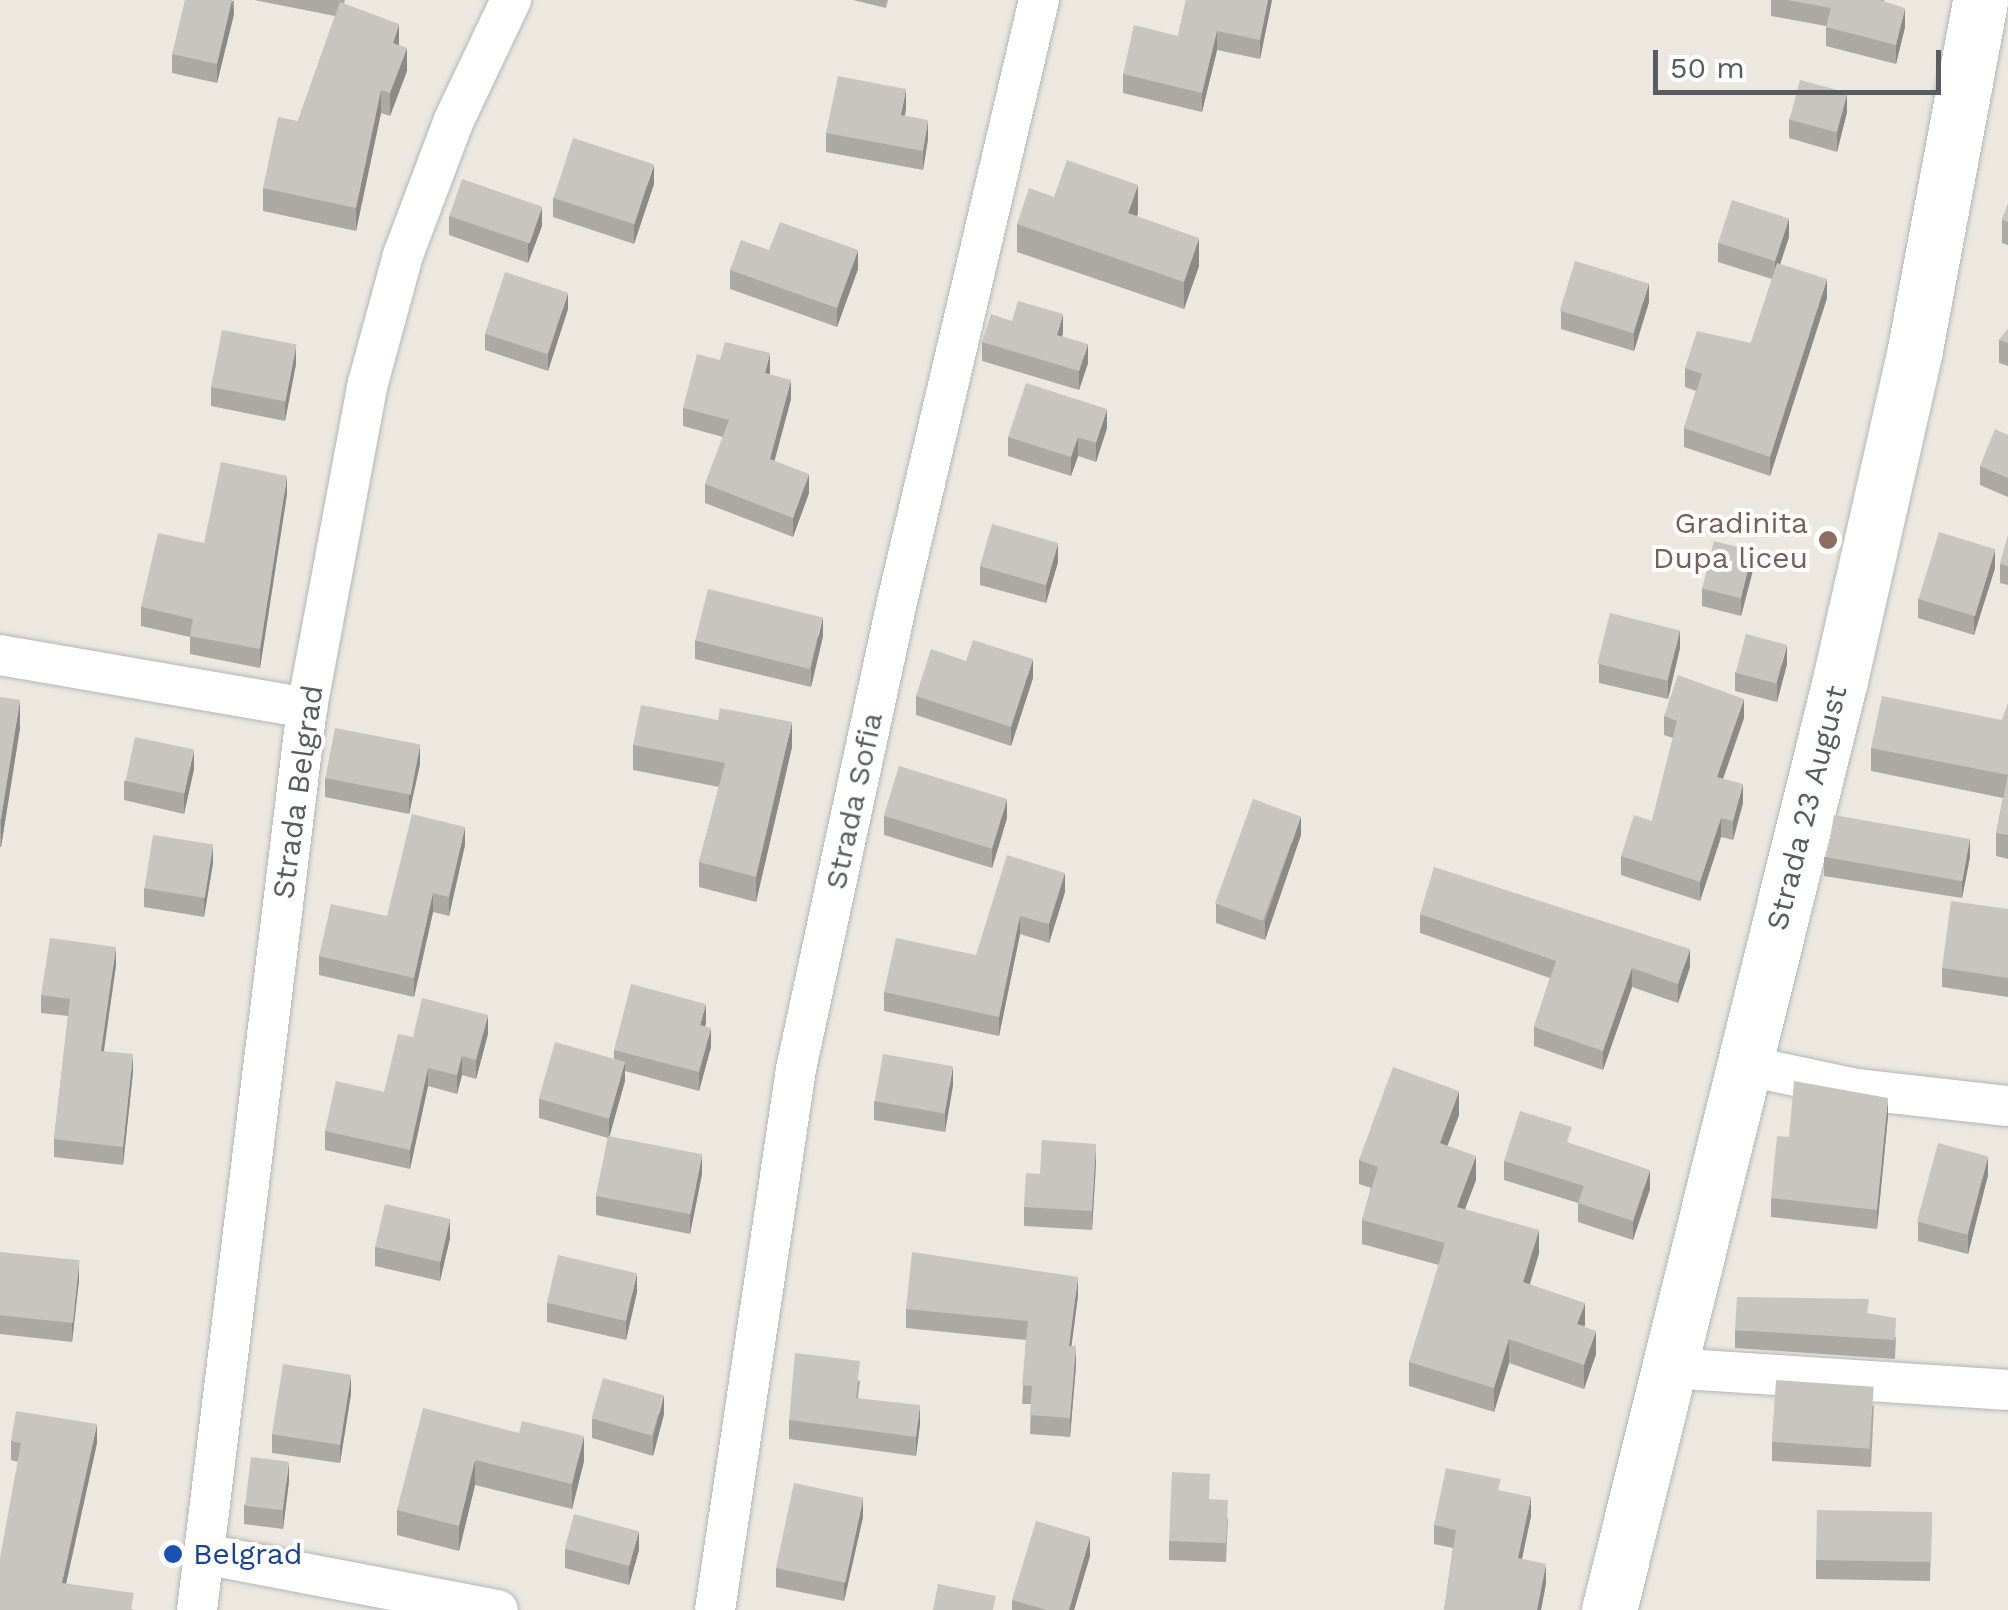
<!DOCTYPE html>
<style>
body{margin:0}
#map{position:relative;width:2008px;height:1610px;overflow:hidden;background:#ece8df;font-family:"Work Sans",sans-serif}
div>[style]{position:absolute}
.roads{filter:drop-shadow(0 0 2px #b2b6ba) drop-shadow(0 0 2px #b2b6ba)}
.minor>*{height:40px;margin:-20px;padding:0 20px;transform-origin:20px;border-radius:20px;background:#fff}
.secondary>*{height:55px;margin:-27.5px;padding:0 27.5px;transform-origin:27.5px;border-radius:27.5px;background:#fff}
.wall>*{inset:0;background:#aca9a3}
.shaded-wall>*{inset:0;background:#8c8a85}
.building>*{inset:0;background:#c8c5be;transform-origin:0 0}
.dots>*{width:28px;height:28px;translate:-50% -50%;box-sizing:border-box;border:5px solid #fff;border-radius:50%}
span{translate:-50% -50%;white-space:nowrap;text-align:center;line-height:1.15;-webkit-text-stroke:8px #fff;paint-order:stroke}
.education-label{font-size:30px;color:#785e54}
.right{translate:-100% -50%;text-align:right}
.street-label{font-size:30px;color:#585c60}
.transit-label{font-size:30px;color:#164399}
.left{translate:0 -50%;text-align:left}
.scale{position:absolute;left:1653px;top:50px;width:288px;height:45px;box-sizing:border-box;border:5px solid #585c60;border-top:0;padding-left:12px;font-size:30px;line-height:35px;white-space:nowrap;color:#585c60;-webkit-text-stroke:8px #fff;paint-order:stroke}
</style>
<div id="map">
<div class="roads">
<div class="minor">
<i style="left:0;top:655px;width:312px;rotate:9.8deg"></i>
<i style="left:1744px;top:1065px;width:115px;rotate:12.1deg"></i>
<i style="left:1856px;top:1089px;width:153px;rotate:6.4deg"></i>
<i style="left:1669px;top:1368px;width:340px;rotate:3.7deg"></i>
<i style="left:204px;top:1554px;width:299px;rotate:10.8deg"></i>
<i style="left:197px;top:1610px;width:909px;rotate:-83.05deg"></i>
<i style="left:307px;top:708px;width:331px;rotate:-79.4deg"></i>
<i style="left:368px;top:383px;width:133px;rotate:-74.7deg"></i>
<i style="left:403px;top:255px;width:144px;rotate:-69.3deg"></i>
<i style="left:454px;top:120px;width:133px;rotate:-64.6deg"></i>
<i style="left:715px;top:1610px;width:547px;rotate:-81.48deg"></i>
<i style="left:796px;top:1069px;width:478px;rotate:-77.8deg"></i>
<i style="left:897px;top:602px;width:619px;rotate:-76.73deg"></i>
</div>
<div class="secondary">
<i style="left:1609px;top:1610px;width:958px;rotate:-76.05deg"></i>
<i style="left:1840px;top:680px;width:339px;rotate:-77.2deg"></i>
<i style="left:1915px;top:349px;width:355px;rotate:-79.4deg"></i>
</div>
</div>
<div class="wall">
<i style="clip-path:polygon(234px 0,234px 14px,217px 83px,172px 73px,172px 54px)"></i>
<i style="clip-path:polygon(254px 0,345px 0,344px 4px,399px 45px,407px 71px,390px 116px,381px 113px,356px 231px,263px 211px,263px 188px,298px 121px,335px 16px)"></i>
<i style="clip-path:polygon(853px 0,888px 0,886px 8px)"></i>
<i style="clip-path:polygon(1186px 0,1272px 0,1260px 59px,1217px 50px,1202px 112px,1123px 93px,1123px 74px,1178px 36px)"></i>
<i style="clip-path:polygon(1771px 0,1884px 0,1883px 2px,1905px 27px,1896px 64px,1826px 46px,1826px 26px,1771px 16px)"></i>
<i style="clip-path:polygon(906px 108px,905px 116px,928px 139px,923px 170px,826px 152px,826px 133px)"></i>
<i style="clip-path:polygon(1847px 112px,1837px 152px,1789px 138px,1789px 119px)"></i>
<i style="clip-path:polygon(654px 184px,634px 244px,553px 217px,553px 198px)"></i>
<i style="clip-path:polygon(1054px 197px,1138px 213px,1137px 216px,1199px 266px,1184px 309px,1017px 252px,1017px 224px)"></i>
<i style="clip-path:polygon(2008px 204px,2008px 245px,2002px 243px,2002px 220px)"></i>
<i style="clip-path:polygon(449px 216px,542px 226px,528px 263px,449px 235px)"></i>
<i style="clip-path:polygon(1789px 237px,1780px 264px,1827px 298px,1770px 476px,1684px 447px,1684px 428px,1696px 391px,1685px 387px,1685px 368px,1751px 343px,1772px 279px,1718px 262px,1718px 243px)"></i>
<i style="clip-path:polygon(769px 250px,858px 269px,837px 327px,730px 289px,730px 270px)"></i>
<i style="clip-path:polygon(1649px 302px,1634px 351px,1561px 329px,1561px 311px)"></i>
<i style="clip-path:polygon(568px 309px,548px 371px,485px 350px,485px 334px)"></i>
<i style="clip-path:polygon(1012px 321px,1063px 333px,1062px 336px,1088px 363px,1079px 390px,982px 361px,982px 342px)"></i>
<i style="clip-path:polygon(2008px 329px,2008px 366px,1999px 363px,1999px 340px)"></i>
<i style="clip-path:polygon(296px 364px,285px 421px,211px 406px,211px 387px)"></i>
<i style="clip-path:polygon(770px 374px,791px 399px,774px 461px,809px 493px,793px 537px,705px 503px,705px 484px,723px 437px,683px 426px,683px 408px)"></i>
<i style="clip-path:polygon(1107px 428px,1096px 462px,1078px 456px,1071px 476px,1008px 456px,1008px 437px)"></i>
<i style="clip-path:polygon(2008px 435px,2008px 497px,1980px 485px,1980px 466px)"></i>
<i style="clip-path:polygon(287px 494px,260px 668px,190px 654px,190px 637px,141px 626px,141px 607px,204px 543px)"></i>
<i style="clip-path:polygon(2008px 536px,2008px 585px,2000px 583px,2000px 564px)"></i>
<i style="clip-path:polygon(1058px 562px,1046px 603px,980px 585px,980px 566px)"></i>
<i style="clip-path:polygon(1995px 568px,1974px 635px,1918px 618px,1918px 599px)"></i>
<i style="clip-path:polygon(1753px 570px,1741px 616px,1702px 606px,1702px 588px)"></i>
<i style="clip-path:polygon(823px 636px,811px 687px,695px 659px,695px 640px)"></i>
<i style="clip-path:polygon(1680px 648px,1668px 699px,1599px 683px,1599px 664px)"></i>
<i style="clip-path:polygon(966px 661px,1033px 678px,1011px 746px,916px 715px,916px 696px)"></i>
<i style="clip-path:polygon(1787px 664px,1777px 702px,1735px 691px,1735px 672px)"></i>
<i style="clip-path:polygon(0 697px,20px 728px,1px 847px,0 847px)"></i>
<i style="clip-path:polygon(2008px 704px,2008px 859px,1996px 856px,1996px 833px,2003px 798px,1871px 771px,1871px 748px,2002px 720px)"></i>
<i style="clip-path:polygon(1664px 716px,1744px 718px,1723px 779px,1743px 803px,1733px 840px,1721px 837px,1700px 901px,1621px 875px,1621px 856px,1652px 821px,1673px 738px,1664px 735px)"></i>
<i style="clip-path:polygon(718px 720px,792px 747px,756px 902px,699px 887px,699px 862px,719px 787px,633px 770px,633px 745px)"></i>
<i style="clip-path:polygon(420px 764px,409px 814px,325px 797px,325px 778px)"></i>
<i style="clip-path:polygon(194px 769px,184px 814px,124px 800px,124px 781px)"></i>
<i style="clip-path:polygon(884px 816px,1007px 818px,992px 868px,884px 835px)"></i>
<i style="clip-path:polygon(1301px 835px,1265px 940px,1216px 923px,1216px 904px)"></i>
<i style="clip-path:polygon(465px 845px,449px 916px,433px 912px,414px 997px,319px 975px,319px 956px,387px 916px)"></i>
<i style="clip-path:polygon(1824px 857px,1970px 857px,1962px 898px,1824px 876px)"></i>
<i style="clip-path:polygon(213px 863px,204px 917px,144px 907px,144px 888px)"></i>
<i style="clip-path:polygon(1065px 873px,1065px 892px,1049px 943px,1020px 934px,999px 1036px,884px 1011px,884px 992px,976px 955px)"></i>
<i style="clip-path:polygon(2008px 909px,2008px 997px,1942px 987px,1942px 968px)"></i>
<i style="clip-path:polygon(1420px 914px,1690px 967px,1678px 1003px,1632px 987px,1603px 1070px,1534px 1046px,1534px 1027px,1550px 978px,1420px 933px)"></i>
<i style="clip-path:polygon(116px 965px,104px 1051px,133px 1072px,123px 1165px,54px 1157px,54px 1139px,68px 1016px,41px 1013px,41px 995px)"></i>
<i style="clip-path:polygon(706px 1023px,705px 1026px,711px 1047px,699px 1091px,625px 1071px,625px 1081px,609px 1137px,702px 1174px,690px 1234px,596px 1215px,596px 1196px,608px 1138px,539px 1118px,539px 1099px,614px 1059px,614px 1050px)"></i>
<i style="clip-path:polygon(488px 1034px,476px 1079px,462px 1075px,457px 1094px,428px 1086px,410px 1169px,325px 1150px,325px 1131px,384px 1092px,413px 1037px)"></i>
<i style="clip-path:polygon(953px 1085px,945px 1132px,874px 1120px,874px 1101px)"></i>
<i style="clip-path:polygon(1459px 1115px,1447px 1145px,1476px 1180px,1465px 1209px,1539px 1253px,1530px 1284px,1585px 1327px,1596px 1354px,1584px 1389px,1509px 1363px,1494px 1412px,1409px 1386px,1409px 1362px,1439px 1265px,1362px 1244px,1362px 1220px,1371px 1188px,1359px 1184px,1359px 1160px)"></i>
<i style="clip-path:polygon(1888px 1116px,1877px 1229px,1771px 1217px,1771px 1198px,1789px 1137px)"></i>
<i style="clip-path:polygon(1572px 1144px,1650px 1189px,1633px 1240px,1578px 1222px,1578px 1203px,1504px 1180px,1504px 1161px)"></i>
<i style="clip-path:polygon(1096px 1163px,1092px 1230px,1024px 1226px,1024px 1207px,1040px 1174px)"></i>
<i style="clip-path:polygon(1988px 1175px,1968px 1254px,1918px 1241px,1918px 1222px)"></i>
<i style="clip-path:polygon(450px 1238px,440px 1281px,375px 1266px,375px 1247px)"></i>
<i style="clip-path:polygon(0 1252px,79px 1280px,72px 1342px,0 1334px)"></i>
<i style="clip-path:polygon(637px 1292px,626px 1340px,547px 1322px,547px 1303px)"></i>
<i style="clip-path:polygon(1078px 1296px,1071px 1346px,1076px 1365px,1070px 1437px,1030px 1434px,1031px 1404px,1022px 1404px,1026px 1340px,906px 1328px,906px 1309px)"></i>
<i style="clip-path:polygon(1735px 1330px,1896px 1337px,1895px 1359px,1735px 1348px)"></i>
<i style="clip-path:polygon(860px 1380px,858px 1398px,920px 1424px,916px 1456px,789px 1439px,789px 1420px)"></i>
<i style="clip-path:polygon(351px 1394px,340px 1463px,272px 1453px,272px 1434px)"></i>
<i style="clip-path:polygon(1874px 1405px,1871px 1467px,1772px 1461px,1772px 1442px)"></i>
<i style="clip-path:polygon(664px 1414px,653px 1456px,592px 1438px,592px 1419px)"></i>
<i style="clip-path:polygon(519px 1433px,584px 1461px,572px 1509px,475px 1485px,459px 1551px,397px 1535px,397px 1510px)"></i>
<i style="clip-path:polygon(11px 1441px,97px 1443px,66px 1584px,134px 1610px,0 1610px,18px 1462px,11px 1460px)"></i>
<i style="clip-path:polygon(289px 1481px,283px 1529px,244px 1524px,244px 1505px)"></i>
<i style="clip-path:polygon(1501px 1491px,1531px 1516px,1522px 1559px,1546px 1583px,1541px 1610px,1444px 1610px,1453px 1548px,1434px 1544px,1434px 1525px)"></i>
<i style="clip-path:polygon(1209px 1499px,1228px 1519px,1226px 1562px,1169px 1560px,1169px 1541px)"></i>
<i style="clip-path:polygon(1932px 1513px,1930px 1581px,1816px 1579px,1816px 1560px)"></i>
<i style="clip-path:polygon(863px 1517px,844px 1601px,776px 1587px,776px 1568px)"></i>
<i style="clip-path:polygon(565px 1549px,639px 1550px,629px 1585px,565px 1568px)"></i>
<i style="clip-path:polygon(1090px 1556px,1074px 1610px,1012px 1610px,1012px 1600px)"></i>
</div>
<div class="shaded-wall">
<i style="clip-path:polygon(232px 0,234px 14px,217px 83px,217px 64px)"></i>
<i style="clip-path:polygon(1268px 0,1272px 0,1260px 59px,1260px 40px)"></i>
<i style="clip-path:polygon(1905px 8px,1905px 27px,1896px 64px,1896px 45px)"></i>
<i style="clip-path:polygon(399px 24px,399px 47px,393px 43px)"></i>
<i style="clip-path:polygon(1217px 31px,1217px 50px,1202px 112px,1202px 93px)"></i>
<i style="clip-path:polygon(407px 48px,407px 71px,390px 116px,390px 93px)"></i>
<i style="clip-path:polygon(906px 89px,906px 108px,901px 134px,901px 115px)"></i>
<i style="clip-path:polygon(381px 90px,381px 113px,356px 231px,356px 208px)"></i>
<i style="clip-path:polygon(1847px 93px,1847px 112px,1837px 152px,1837px 133px)"></i>
<i style="clip-path:polygon(928px 120px,928px 139px,923px 170px,923px 151px)"></i>
<i style="clip-path:polygon(654px 165px,654px 184px,634px 244px,634px 225px)"></i>
<i style="clip-path:polygon(1138px 185px,1138px 213px,1128px 241px,1128px 213px)"></i>
<i style="clip-path:polygon(542px 207px,542px 226px,528px 263px,528px 244px)"></i>
<i style="clip-path:polygon(1789px 218px,1789px 237px,1775px 280px,1775px 261px)"></i>
<i style="clip-path:polygon(1199px 238px,1199px 266px,1184px 309px,1184px 282px)"></i>
<i style="clip-path:polygon(858px 250px,858px 269px,837px 327px,837px 308px)"></i>
<i style="clip-path:polygon(1827px 279px,1827px 298px,1770px 476px,1770px 457px)"></i>
<i style="clip-path:polygon(1649px 283px,1649px 302px,1634px 351px,1634px 332px)"></i>
<i style="clip-path:polygon(568px 293px,568px 309px,548px 371px,548px 355px)"></i>
<i style="clip-path:polygon(1063px 314px,1063px 333px,1057px 354px,1057px 335px)"></i>
<i style="clip-path:polygon(1088px 344px,1088px 363px,1079px 390px,1079px 371px)"></i>
<i style="clip-path:polygon(296px 345px,296px 364px,285px 421px,285px 402px)"></i>
<i style="clip-path:polygon(770px 353px,770px 372px,765px 392px,765px 373px)"></i>
<i style="clip-path:polygon(791px 380px,791px 399px,770px 478px,770px 459px)"></i>
<i style="clip-path:polygon(1107px 409px,1107px 428px,1096px 462px,1096px 443px)"></i>
<i style="clip-path:polygon(1078px 437px,1078px 456px,1071px 476px,1071px 457px)"></i>
<i style="clip-path:polygon(809px 474px,809px 493px,793px 537px,793px 518px)"></i>
<i style="clip-path:polygon(287px 476px,287px 494px,260px 668px,260px 649px)"></i>
<i style="clip-path:polygon(1058px 543px,1058px 562px,1046px 603px,1046px 584px)"></i>
<i style="clip-path:polygon(1995px 549px,1995px 568px,1974px 635px,1974px 616px)"></i>
<i style="clip-path:polygon(1753px 551px,1753px 570px,1741px 616px,1741px 597px)"></i>
<i style="clip-path:polygon(823px 617px,823px 636px,811px 687px,811px 668px)"></i>
<i style="clip-path:polygon(1680px 630px,1680px 648px,1668px 699px,1668px 680px)"></i>
<i style="clip-path:polygon(1787px 645px,1787px 664px,1777px 702px,1777px 683px)"></i>
<i style="clip-path:polygon(1033px 659px,1033px 678px,1011px 746px,1011px 727px)"></i>
<i style="clip-path:polygon(1744px 699px,1744px 718px,1717px 796px,1717px 777px)"></i>
<i style="clip-path:polygon(20px 700px,20px 728px,1px 847px,1px 819px)"></i>
<i style="clip-path:polygon(792px 722px,792px 747px,756px 902px,756px 877px)"></i>
<i style="clip-path:polygon(420px 745px,420px 764px,409px 814px,409px 796px)"></i>
<i style="clip-path:polygon(194px 750px,194px 769px,184px 814px,184px 795px)"></i>
<i style="clip-path:polygon(1743px 784px,1743px 803px,1733px 840px,1733px 821px)"></i>
<i style="clip-path:polygon(1007px 799px,1007px 818px,992px 868px,992px 850px)"></i>
<i style="clip-path:polygon(1301px 816px,1301px 835px,1265px 940px,1265px 921px)"></i>
<i style="clip-path:polygon(1721px 818px,1721px 837px,1700px 901px,1700px 882px)"></i>
<i style="clip-path:polygon(465px 827px,465px 845px,449px 916px,449px 897px)"></i>
<i style="clip-path:polygon(1970px 838px,1970px 857px,1962px 898px,1962px 879px)"></i>
<i style="clip-path:polygon(213px 845px,213px 863px,204px 917px,204px 898px)"></i>
<i style="clip-path:polygon(1065px 873px,1065px 892px,1049px 943px,1049px 924px)"></i>
<i style="clip-path:polygon(433px 893px,433px 912px,414px 997px,414px 978px)"></i>
<i style="clip-path:polygon(1020px 916px,1020px 934px,999px 1036px,999px 1017px)"></i>
<i style="clip-path:polygon(116px 947px,116px 965px,101px 1069px,101px 1051px)"></i>
<i style="clip-path:polygon(1690px 949px,1690px 967px,1678px 1003px,1678px 984px)"></i>
<i style="clip-path:polygon(1632px 968px,1632px 987px,1603px 1070px,1603px 1051px)"></i>
<i style="clip-path:polygon(706px 1004px,706px 1023px,700px 1044px,700px 1025px)"></i>
<i style="clip-path:polygon(488px 1015px,488px 1034px,476px 1079px,476px 1060px)"></i>
<i style="clip-path:polygon(711px 1028px,711px 1047px,699px 1091px,699px 1072px)"></i>
<i style="clip-path:polygon(133px 1054px,133px 1072px,123px 1165px,123px 1147px)"></i>
<i style="clip-path:polygon(462px 1056px,462px 1075px,457px 1094px,457px 1075px)"></i>
<i style="clip-path:polygon(625px 1062px,625px 1081px,609px 1138px,609px 1119px)"></i>
<i style="clip-path:polygon(953px 1066px,953px 1085px,945px 1132px,945px 1113px)"></i>
<i style="clip-path:polygon(428px 1068px,428px 1086px,410px 1169px,410px 1150px)"></i>
<i style="clip-path:polygon(1459px 1091px,1459px 1115px,1440px 1166px,1440px 1143px)"></i>
<i style="clip-path:polygon(1888px 1098px,1888px 1116px,1877px 1229px,1877px 1210px)"></i>
<i style="clip-path:polygon(1096px 1144px,1096px 1163px,1092px 1230px,1092px 1211px)"></i>
<i style="clip-path:polygon(702px 1155px,702px 1174px,690px 1234px,690px 1215px)"></i>
<i style="clip-path:polygon(1476px 1156px,1476px 1180px,1457px 1230px,1457px 1207px)"></i>
<i style="clip-path:polygon(1988px 1156px,1988px 1175px,1968px 1254px,1968px 1235px)"></i>
<i style="clip-path:polygon(1650px 1170px,1650px 1189px,1633px 1240px,1633px 1221px)"></i>
<i style="clip-path:polygon(450px 1219px,450px 1238px,440px 1281px,440px 1262px)"></i>
<i style="clip-path:polygon(1539px 1230px,1539px 1253px,1523px 1306px,1523px 1282px)"></i>
<i style="clip-path:polygon(79px 1261px,79px 1280px,72px 1342px,72px 1323px)"></i>
<i style="clip-path:polygon(637px 1273px,637px 1292px,626px 1340px,626px 1321px)"></i>
<i style="clip-path:polygon(1078px 1277px,1078px 1296px,1069px 1365px,1069px 1346px)"></i>
<i style="clip-path:polygon(1585px 1303px,1585px 1326px,1577px 1324px)"></i>
<i style="clip-path:polygon(1596px 1331px,1596px 1354px,1584px 1389px,1584px 1365px)"></i>
<i style="clip-path:polygon(1509px 1339px,1509px 1363px,1494px 1412px,1494px 1388px)"></i>
<i style="clip-path:polygon(1076px 1346px,1076px 1365px,1070px 1437px,1070px 1418px)"></i>
<i style="clip-path:polygon(351px 1375px,351px 1394px,340px 1463px,340px 1445px)"></i>
<i style="clip-path:polygon(664px 1395px,664px 1414px,653px 1456px,653px 1437px)"></i>
<i style="clip-path:polygon(920px 1405px,920px 1424px,916px 1456px,916px 1437px)"></i>
<i style="clip-path:polygon(97px 1424px,97px 1443px,62px 1602px,62px 1583px)"></i>
<i style="clip-path:polygon(584px 1436px,584px 1461px,572px 1509px,572px 1484px)"></i>
<i style="clip-path:polygon(475px 1460px,475px 1485px,459px 1551px,459px 1526px)"></i>
<i style="clip-path:polygon(289px 1462px,289px 1481px,283px 1529px,283px 1510px)"></i>
<i style="clip-path:polygon(1531px 1497px,1531px 1516px,1518px 1577px,1518px 1558px)"></i>
<i style="clip-path:polygon(863px 1498px,863px 1517px,844px 1601px,844px 1582px)"></i>
<i style="clip-path:polygon(639px 1531px,639px 1550px,629px 1585px,629px 1567px)"></i>
<i style="clip-path:polygon(1090px 1537px,1090px 1556px,1074px 1610px,1069px 1610px)"></i>
<i style="clip-path:polygon(1546px 1564px,1546px 1583px,1541px 1610px,1537px 1610px)"></i>
</div>
<div class="building">
<i style="clip-path:polygon(185px 0,232px 0,217px 64px,172px 54px)"></i>
<i style="clip-path:polygon(1186px 0,1268px 0,1260px 40px,1217px 31px,1202px 93px,1123px 74px,1134px 25px,1178px 36px)"></i>
<i style="clip-path:polygon(1787px 0,1880px 0,1905px 8px,1896px 45px,1826px 27px,1831px 8px)"></i>
<i style="clip-path:polygon(340px 2px,399px 24px,393px 43px,407px 48px,390px 93px,381px 90px,356px 208px,263px 188px,278px 117px,298px 121px)"></i>
<i style="clip-path:polygon(838px 76px,906px 89px,901px 115px,928px 120px,923px 151px,826px 133px)"></i>
<i style="left:1800px;top:80px;width:49px;height:41px;rotate:15deg"></i>
<i style="left:573px;top:138px;width:85px;height:63px;rotate:18deg"></i>
<i style="clip-path:polygon(1067px 160px,1138px 185px,1128px 213px,1199px 238px,1184px 282px,1017px 224px,1029px 188px,1054px 197px)"></i>
<i style="left:462px;top:179px;width:85px;height:39px;rotate:19deg"></i>
<i style="left:1732px;top:200px;width:60px;height:45px;rotate:18deg"></i>
<i style="clip-path:polygon(2008px 204px,2008px 222px,2002px 220px)"></i>
<i style="clip-path:polygon(780px 222px,858px 250px,837px 308px,730px 270px,741px 240px,769px 250px)"></i>
<i style="left:1575px;top:261px;width:77px;height:52px;rotate:17deg"></i>
<i style="clip-path:polygon(1777px 263px,1827px 279px,1770px 457px,1684px 428px,1702px 374px,1685px 368px,1697px 331px,1751px 343px)"></i>
<i style="left:505px;top:272px;width:66px;height:65px;rotate:18deg"></i>
<i style="clip-path:polygon(1018px 301px,1063px 314px,1057px 335px,1088px 344px,1079px 371px,982px 342px,991px 314px,1012px 321px)"></i>
<i style="clip-path:polygon(2008px 329px,2008px 343px,1999px 340px)"></i>
<i style="left:222px;top:330px;width:76px;height:58px;rotate:11deg"></i>
<i style="clip-path:polygon(725px 342px,770px 353px,765px 373px,791px 380px,770px 459px,809px 474px,793px 518px,705px 484px,729px 420px,683px 408px,697px 354px,720px 360px)"></i>
<i style="clip-path:polygon(1026px 383px,1107px 409px,1096px 443px,1078px 437px,1071px 457px,1008px 437px)"></i>
<i style="clip-path:polygon(1995px 429px,2008px 435px,2008px 478px,1980px 466px)"></i>
<i style="clip-path:polygon(221px 462px,287px 476px,260px 649px,190px 636px,193px 619px,141px 607px,158px 533px,204px 543px)"></i>
<i style="left:992px;top:524px;width:69px;height:44px;rotate:16deg"></i>
<i style="left:1939px;top:532px;width:59px;height:70px;rotate:17deg"></i>
<i style="clip-path:polygon(2008px 536px,2008px 566px,2000px 564px)"></i>
<i style="left:1714px;top:541px;width:40px;height:49px;rotate:14deg"></i>
<i style="left:708px;top:589px;width:118px;height:53px;rotate:14deg"></i>
<i style="left:1610px;top:613px;width:72px;height:52px;rotate:14deg"></i>
<i style="left:1746px;top:634px;width:42px;height:40px;rotate:15deg"></i>
<i style="clip-path:polygon(973px 640px,1033px 659px,1011px 727px,916px 696px,931px 649px,966px 661px)"></i>
<i style="clip-path:polygon(1678px 675px,1744px 699px,1717px 777px,1743px 784px,1733px 821px,1721px 818px,1700px 882px,1621px 856px,1634px 815px,1652px 821px,1677px 721px,1664px 716px)"></i>
<i style="clip-path:polygon(1882px 696px,2002px 720px,2008px 704px,2008px 775px,1871px 748px)"></i>
<i style="clip-path:polygon(0 697px,20px 700px,1px 819px,0 819px)"></i>
<i style="clip-path:polygon(641px 705px,718px 720px,720px 708px,792px 722px,756px 877px,699px 862px,725px 763px,633px 745px)"></i>
<i style="left:335px;top:728px;width:87px;height:51px;rotate:11deg"></i>
<i style="left:135px;top:737px;width:60px;height:45px;rotate:12deg"></i>
<i style="left:899px;top:766px;width:113px;height:52px;rotate:17deg"></i>
<i style="clip-path:polygon(2008px 775px,2008px 835px,1996px 833px)"></i>
<i style="left:1253px;top:799px;width:51px;height:111px;rotate:20deg"></i>
<i style="clip-path:polygon(412px 814px,465px 827px,449px 897px,433px 893px,414px 978px,319px 956px,331px 904px,387px 916px)"></i>
<i style="left:1834px;top:815px;width:138px;height:43px;rotate:10deg"></i>
<i style="left:153px;top:835px;width:61px;height:54px;rotate:9deg"></i>
<i style="clip-path:polygon(1007px 855px,1065px 873px,1049px 924px,1020px 916px,999px 1017px,884px 992px,896px 938px,976px 955px)"></i>
<i style="clip-path:polygon(1434px 867px,1690px 949px,1678px 984px,1632px 968px,1603px 1051px,1534px 1027px,1556px 961px,1420px 914px)"></i>
<i style="clip-path:polygon(1951px 901px,2008px 909px,2008px 978px,1942px 968px)"></i>
<i style="clip-path:polygon(50px 938px,116px 947px,101px 1051px,133px 1054px,123px 1147px,54px 1139px,70px 999px,41px 995px)"></i>
<i style="clip-path:polygon(631px 984px,706px 1004px,700px 1025px,711px 1028px,699px 1072px,614px 1050px)"></i>
<i style="clip-path:polygon(422px 998px,488px 1015px,476px 1060px,462px 1056px,457px 1075px,428px 1068px,410px 1150px,325px 1131px,336px 1081px,384px 1092px,398px 1034px,413px 1037px)"></i>
<i style="left:555px;top:1042px;width:73px;height:59px;rotate:16deg"></i>
<i style="left:883px;top:1054px;width:71px;height:48px;rotate:10deg"></i>
<i style="clip-path:polygon(1393px 1067px,1459px 1091px,1440px 1143px,1476px 1156px,1457px 1207px,1539px 1230px,1523px 1282px,1585px 1303px,1577px 1324px,1596px 1331px,1584px 1365px,1509px 1339px,1494px 1388px,1409px 1362px,1445px 1243px,1362px 1220px,1378px 1167px,1359px 1160px)"></i>
<i style="clip-path:polygon(1794px 1081px,1888px 1098px,1877px 1210px,1771px 1198px,1777px 1136px,1789px 1137px)"></i>
<i style="clip-path:polygon(1520px 1111px,1572px 1127px,1567px 1142px,1650px 1170px,1633px 1221px,1578px 1203px,1584px 1186px,1504px 1161px)"></i>
<i style="left:608px;top:1136px;width:96px;height:61px;rotate:11deg"></i>
<i style="clip-path:polygon(1042px 1140px,1096px 1144px,1092px 1211px,1024px 1207px,1026px 1173px,1040px 1174px)"></i>
<i style="left:1938px;top:1143px;width:52px;height:81px;rotate:15deg"></i>
<i style="left:385px;top:1204px;width:67px;height:44px;rotate:13deg"></i>
<i style="left:0;top:1252px;width:80px;height:63px;rotate:6deg"></i>
<i style="clip-path:polygon(912px 1252px,1078px 1277px,1069px 1346px,1076px 1346px,1070px 1418px,1030px 1415px,1032px 1386px,1022px 1385px,1028px 1321px,906px 1309px)"></i>
<i style="left:558px;top:1255px;width:81px;height:49px;rotate:13deg"></i>
<i style="clip-path:polygon(1737px 1297px,1869px 1299px,1867px 1313px,1896px 1318px,1895px 1340px,1735px 1330px)"></i>
<i style="clip-path:polygon(795px 1353px,860px 1361px,856px 1398px,920px 1405px,916px 1437px,789px 1420px)"></i>
<i style="left:283px;top:1364px;width:69px;height:71px;rotate:9deg"></i>
<i style="left:603px;top:1378px;width:63px;height:42px;rotate:16deg"></i>
<i style="left:1776px;top:1380px;width:98px;height:62px;rotate:4deg"></i>
<i style="clip-path:polygon(423px 1408px,519px 1433px,522px 1421px,584px 1436px,572px 1484px,475px 1460px,459px 1526px,397px 1510px)"></i>
<i style="clip-path:polygon(16px 1411px,97px 1424px,62px 1583px,134px 1593px,131px 1610px,0 1610px,0 1558px,21px 1443px,11px 1441px)"></i>
<i style="left:251px;top:1457px;width:38px;height:49px;rotate:7deg"></i>
<i style="clip-path:polygon(1446px 1468px,1501px 1479px,1498px 1490px,1531px 1497px,1518px 1558px,1546px 1564px,1537px 1610px,1444px 1610px,1456px 1530px,1434px 1525px)"></i>
<i style="clip-path:polygon(1172px 1472px,1210px 1474px,1209px 1499px,1228px 1500px,1226px 1543px,1169px 1541px)"></i>
<i style="left:794px;top:1483px;width:71px;height:87px;rotate:12deg"></i>
<i style="left:1817px;top:1510px;width:115px;height:50px;rotate:1deg"></i>
<i style="left:574px;top:1514px;width:67px;height:36px;rotate:15deg"></i>
<i style="clip-path:polygon(1036px 1521px,1090px 1537px,1069px 1610px,1047px 1610px,1012px 1600px)"></i>
<i style="clip-path:polygon(938px 1584px,996px 1596px,993px 1610px,933px 1610px)"></i>
</div>
<div class="dots">
<i style="left:1828px;top:540px;background:#8d6e63"></i>
<i style="left:173px;top:1554px;background:#1a4fb4"></i>
</div>
<div class="education-label">
<span class="right" style="left:1808px;top:540px">Gradinita<br>Dupa liceu</span>
</div>
<div class="street-label">
<span style="left:298px;top:792px;rotate:-82deg">Strada Belgrad</span>
<span style="left:854px;top:801px;rotate:-78deg">Strada Sofia</span>
<span style="left:1807px;top:808px;rotate:-76deg">Strada 23 August</span>
</div>
<div class="transit-label">
<span class="left" style="left:193px;top:1554px">Belgrad</span>
</div>
<div class="scale">50 m</div>
</div>
